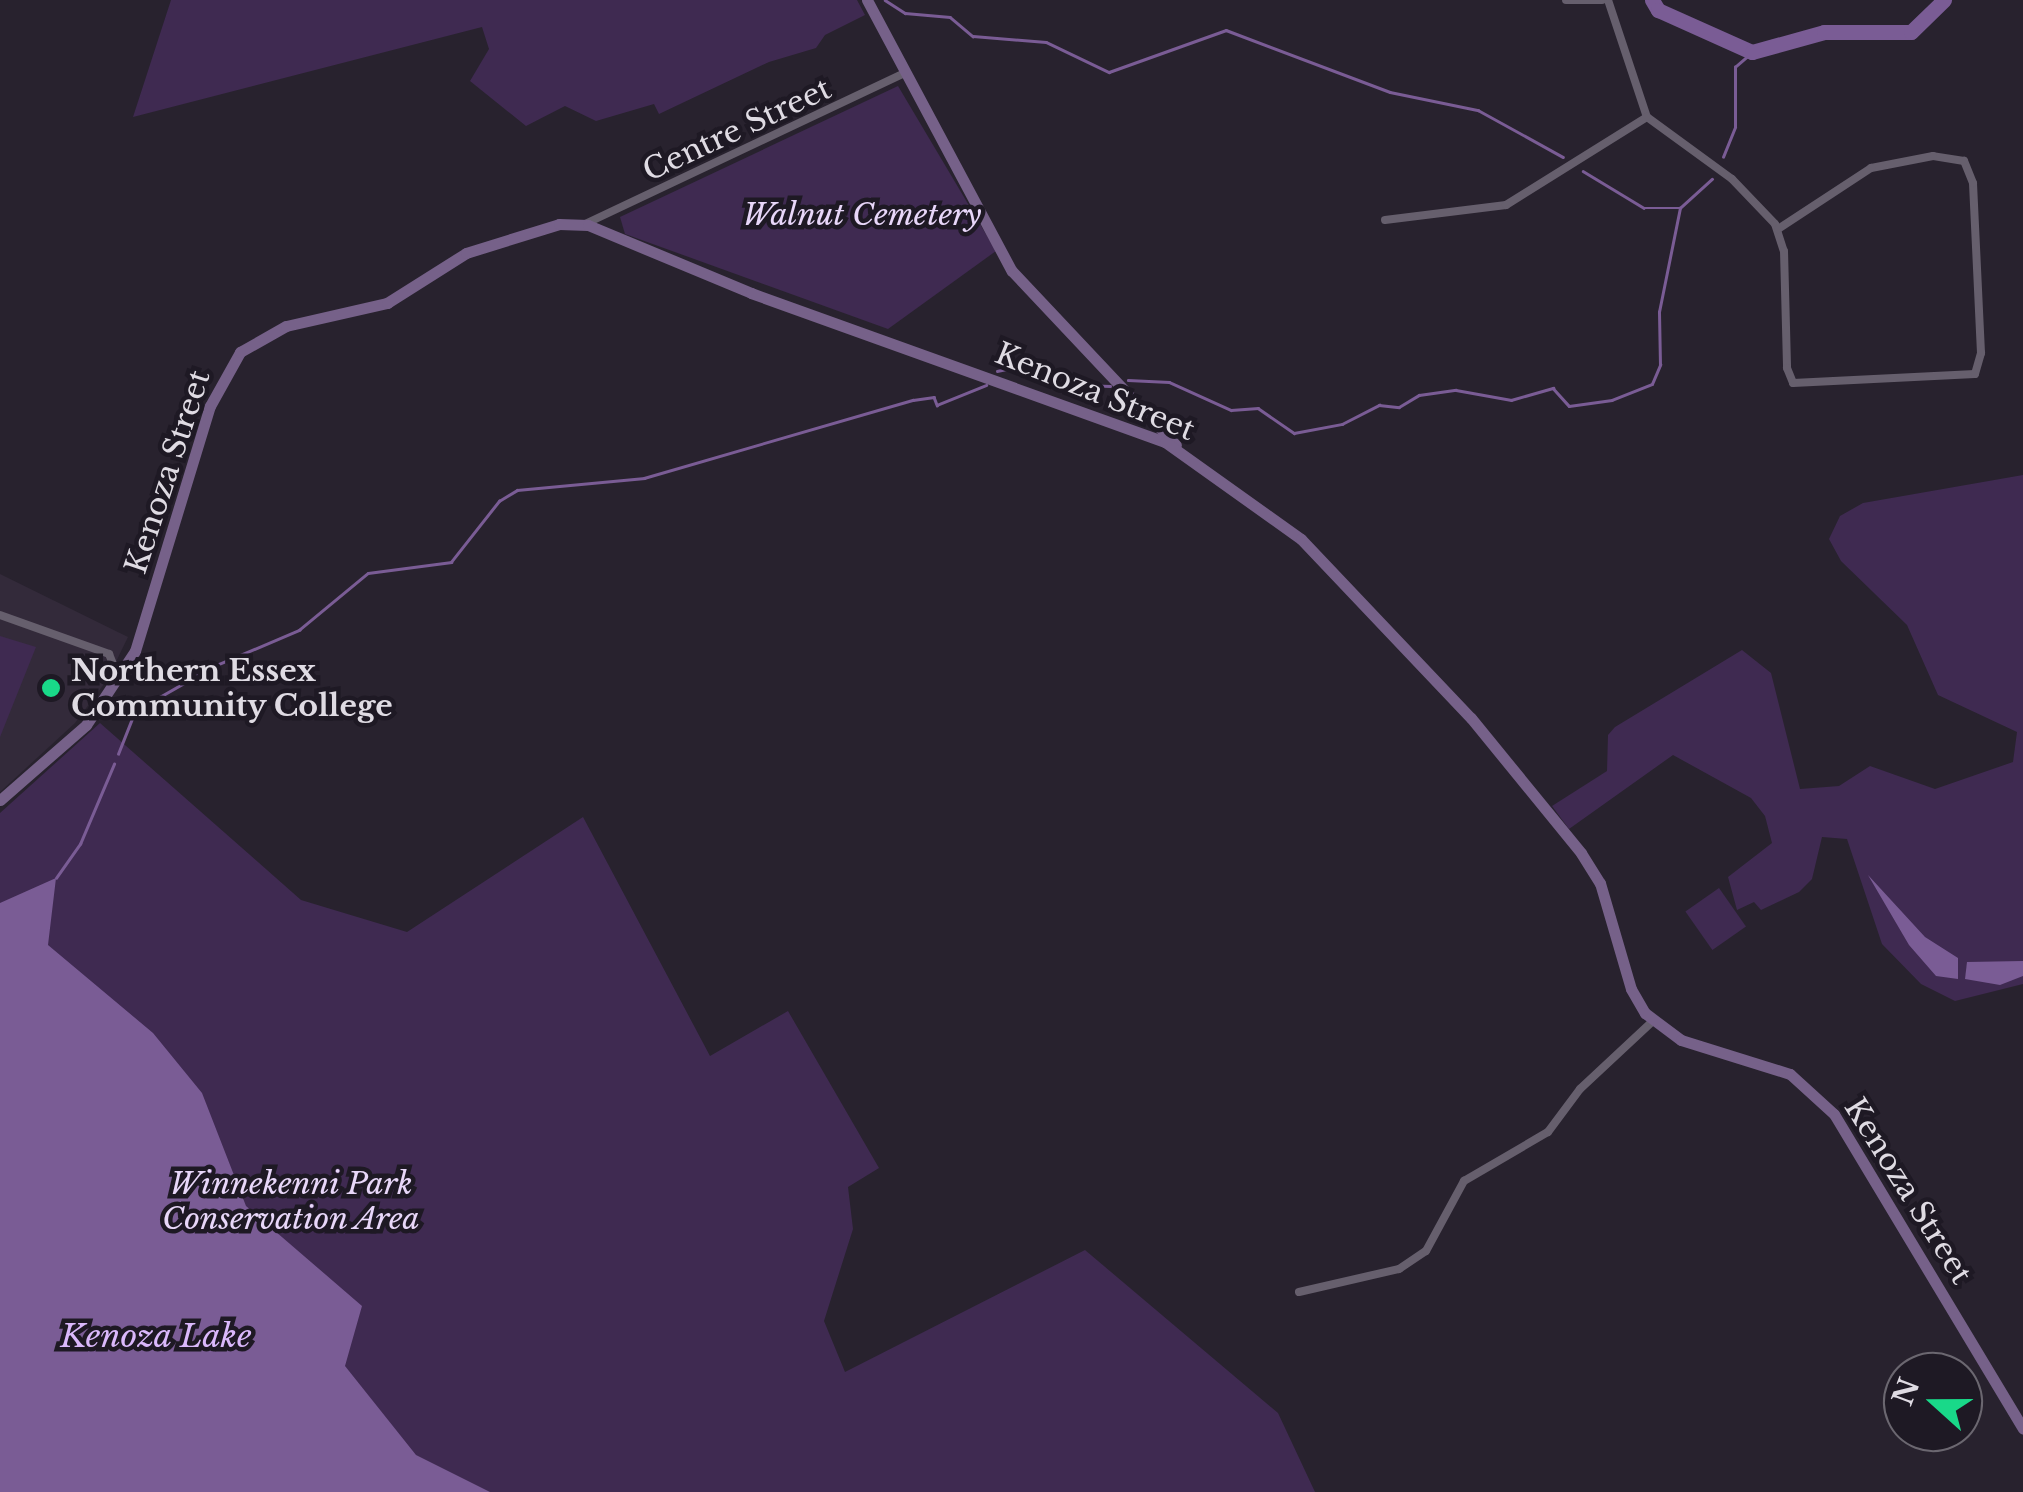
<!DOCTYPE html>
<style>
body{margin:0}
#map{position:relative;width:2023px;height:1492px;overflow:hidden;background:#28222e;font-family:"Libre Baskerville",serif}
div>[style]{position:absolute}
.built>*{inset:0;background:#332a3a}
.green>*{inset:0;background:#3f2a51;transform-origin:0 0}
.water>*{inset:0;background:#7a5c95}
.stream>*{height:2.5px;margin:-1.25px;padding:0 1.25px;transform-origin:1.25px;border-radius:1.25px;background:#7a5c95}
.river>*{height:15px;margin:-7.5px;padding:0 7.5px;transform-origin:7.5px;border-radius:7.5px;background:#7a5c95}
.street>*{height:8px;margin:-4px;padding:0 4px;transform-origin:4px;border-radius:4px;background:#665f6d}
.secondary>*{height:11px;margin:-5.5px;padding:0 5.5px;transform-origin:5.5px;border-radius:5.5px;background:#766189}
.dots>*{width:28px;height:28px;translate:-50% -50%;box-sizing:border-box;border:5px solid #1e1924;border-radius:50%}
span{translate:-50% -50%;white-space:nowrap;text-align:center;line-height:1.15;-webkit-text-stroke:9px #1e1924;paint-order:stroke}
.street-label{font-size:30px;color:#dfdbe3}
.park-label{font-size:30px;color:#e8d7f9;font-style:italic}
.poi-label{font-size:30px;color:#dfdbe3;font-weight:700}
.left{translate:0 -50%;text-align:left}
.water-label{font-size:32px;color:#dab8fb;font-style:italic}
.north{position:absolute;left:1883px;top:1352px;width:100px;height:100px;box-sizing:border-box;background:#1e1924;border:2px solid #6b6770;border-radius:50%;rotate:291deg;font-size:28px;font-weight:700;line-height:40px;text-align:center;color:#dfdbe3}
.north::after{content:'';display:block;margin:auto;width:35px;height:45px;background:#19d989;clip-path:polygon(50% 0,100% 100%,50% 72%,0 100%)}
</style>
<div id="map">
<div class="built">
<i style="clip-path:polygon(0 574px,128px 637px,107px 680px,75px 723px,0 792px)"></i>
</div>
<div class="green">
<i style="clip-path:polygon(171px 0,857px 0,865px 15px,825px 35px,816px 48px,769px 62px,659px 114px,654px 104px,596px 121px,565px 106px,526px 126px,470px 81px,489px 49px,482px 27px,133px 117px)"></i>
<i style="clip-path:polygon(898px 86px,996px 251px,888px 329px,625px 234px,620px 217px)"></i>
<i style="clip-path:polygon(2023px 475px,2023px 984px,1955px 1001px,1921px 984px,1882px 944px,1847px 839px,1822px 837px,1812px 879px,1799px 892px,1761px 910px,1754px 902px,1737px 910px,1728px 877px,1772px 843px,1765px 816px,1751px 798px,1673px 755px,1569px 829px,1552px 806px,1607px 771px,1608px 735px,1615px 727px,1742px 650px,1771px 673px,1800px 789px,1839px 786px,1870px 766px,1935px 789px,2013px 762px,2017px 732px,1938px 695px,1907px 625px,1841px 561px,1829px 539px,1840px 516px,1863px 503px)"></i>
<i style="clip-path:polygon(0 636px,36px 647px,0 737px)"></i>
<i style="clip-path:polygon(100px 723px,301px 900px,407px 932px,583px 817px,710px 1056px,788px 1011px,879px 1168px,848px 1187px,853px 1229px,824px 1321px,845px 1372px,1085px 1250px,1278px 1413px,1315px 1492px,0 1492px,0 813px)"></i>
<i style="left:1719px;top:888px;width:47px;height:41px;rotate:55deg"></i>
</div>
<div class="water">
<i style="clip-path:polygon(1868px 875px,1925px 937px,1958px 958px,1958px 979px,1936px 976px,1909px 945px)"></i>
<i style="clip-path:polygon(56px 878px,48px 945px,153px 1033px,202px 1093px,246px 1206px,362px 1306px,345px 1366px,416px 1455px,490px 1492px,0 1492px,0 903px)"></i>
<i style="clip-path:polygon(2023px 961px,2023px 976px,2000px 985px,1965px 979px,1967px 962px)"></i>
</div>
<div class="stream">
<i style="left:885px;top:0;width:24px;rotate:33deg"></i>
<i style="left:905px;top:13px;width:45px;rotate:5.1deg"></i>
<i style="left:950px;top:17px;width:30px;rotate:40deg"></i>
<i style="left:973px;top:36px;width:73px;rotate:4.7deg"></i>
<i style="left:1046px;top:42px;width:70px;rotate:25.5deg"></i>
<i style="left:1109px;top:72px;width:124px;rotate:-19.7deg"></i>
<i style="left:1226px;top:30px;width:175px;rotate:20.7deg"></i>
<i style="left:1390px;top:92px;width:90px;rotate:11.6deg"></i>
<i style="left:1478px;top:110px;width:97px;rotate:28.9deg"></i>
<i style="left:1723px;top:157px;width:32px;rotate:-68deg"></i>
<i style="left:1735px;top:127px;width:60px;rotate:-90deg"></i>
<i style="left:1735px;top:67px;width:23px;rotate:-41deg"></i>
<i style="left:1583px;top:171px;width:71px;rotate:31.2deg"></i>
<i style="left:1644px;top:208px;width:36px"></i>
<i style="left:997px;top:371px;width:14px;rotate:-12deg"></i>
<i style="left:1011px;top:368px;width:45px;rotate:20.9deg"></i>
<i style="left:1053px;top:384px;width:57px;rotate:2deg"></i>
<i style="left:1128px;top:380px;width:41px;rotate:2.8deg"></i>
<i style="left:1169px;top:382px;width:68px;rotate:24.3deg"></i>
<i style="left:1231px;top:410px;width:27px;rotate:-4deg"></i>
<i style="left:1258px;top:408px;width:44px;rotate:34.8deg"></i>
<i style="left:1294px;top:433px;width:49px;rotate:-10.6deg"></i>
<i style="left:1342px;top:424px;width:42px;rotate:-27.2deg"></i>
<i style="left:1379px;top:405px;width:20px;rotate:6deg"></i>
<i style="left:1399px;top:407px;width:23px;rotate:-31deg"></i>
<i style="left:1419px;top:395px;width:37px;rotate:-8deg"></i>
<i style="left:1456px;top:390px;width:56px;rotate:10.3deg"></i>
<i style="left:1511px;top:400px;width:44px;rotate:-15.9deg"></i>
<i style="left:1553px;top:388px;width:24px;rotate:48deg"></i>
<i style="left:1569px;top:406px;width:43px;rotate:-7.9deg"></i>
<i style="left:1612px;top:400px;width:43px;rotate:-21.8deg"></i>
<i style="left:1652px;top:384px;width:21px;rotate:-67deg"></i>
<i style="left:1660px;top:365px;width:53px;rotate:-91.1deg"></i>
<i style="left:1659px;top:312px;width:106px;rotate:-78.6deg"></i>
<i style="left:1680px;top:208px;width:43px;rotate:-42.2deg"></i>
<i style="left:118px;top:754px;width:46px;rotate:-68.4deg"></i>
<i style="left:135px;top:711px;width:89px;rotate:-29.7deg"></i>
<i style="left:212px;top:667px;width:95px;rotate:-23deg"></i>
<i style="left:299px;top:630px;width:89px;rotate:-39.6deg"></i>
<i style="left:368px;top:573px;width:84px;rotate:-7.5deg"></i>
<i style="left:451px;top:562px;width:78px;rotate:-51.8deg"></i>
<i style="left:499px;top:501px;width:21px;rotate:-31deg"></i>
<i style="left:517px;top:490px;width:128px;rotate:-5.4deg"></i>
<i style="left:644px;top:478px;width:280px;rotate:-16.2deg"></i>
<i style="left:913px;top:400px;width:21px;rotate:-8deg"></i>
<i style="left:934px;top:397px;width:9px;rotate:69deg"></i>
<i style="left:937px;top:405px;width:53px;rotate:-22.2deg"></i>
<i style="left:56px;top:878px;width:42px;rotate:-54.8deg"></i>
<i style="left:80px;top:844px;width:87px;rotate:-67deg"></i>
</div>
<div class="river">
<i style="left:1652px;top:0;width:12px;rotate:59deg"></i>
<i style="left:1658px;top:10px;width:103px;rotate:24.1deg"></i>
<i style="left:1752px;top:52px;width:75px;rotate:-15.5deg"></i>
<i style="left:1824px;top:32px;width:87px"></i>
<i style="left:1911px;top:32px;width:46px;rotate:-44.1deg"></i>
</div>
<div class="street">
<i style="left:1566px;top:0;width:36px"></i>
<i style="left:1608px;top:0;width:123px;rotate:71.6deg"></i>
<i style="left:1647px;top:117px;width:105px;rotate:36.1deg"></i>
<i style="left:1732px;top:179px;width:62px;rotate:46.3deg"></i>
<i style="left:1775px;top:224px;width:28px;rotate:72deg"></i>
<i style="left:1784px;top:251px;width:117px;rotate:88.5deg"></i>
<i style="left:1787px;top:368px;width:16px;rotate:68deg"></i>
<i style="left:1793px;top:383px;width:182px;rotate:-2.8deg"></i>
<i style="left:1975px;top:374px;width:22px;rotate:-74deg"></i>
<i style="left:1981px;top:353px;width:170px;rotate:-92.7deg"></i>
<i style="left:1973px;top:183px;width:24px;rotate:-112deg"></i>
<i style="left:1964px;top:161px;width:31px;rotate:-171deg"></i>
<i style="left:1933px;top:156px;width:63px;rotate:169deg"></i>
<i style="left:1871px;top:168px;width:111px;rotate:146.7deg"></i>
<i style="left:1385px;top:220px;width:122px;rotate:-7.1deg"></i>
<i style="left:1506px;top:205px;width:166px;rotate:-32deg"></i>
<i style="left:585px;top:224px;width:355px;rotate:-25.3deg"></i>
<i style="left:0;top:615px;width:116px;rotate:19.7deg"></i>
<i style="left:109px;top:654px;width:24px;rotate:68deg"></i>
<i style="left:1299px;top:1292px;width:103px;rotate:-13deg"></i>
<i style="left:1399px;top:1269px;width:32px;rotate:-34deg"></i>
<i style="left:1426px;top:1251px;width:80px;rotate:-61.5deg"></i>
<i style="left:1464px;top:1181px;width:97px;rotate:-30.3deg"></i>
<i style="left:1548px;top:1132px;width:54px;rotate:-53.3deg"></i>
<i style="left:1580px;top:1089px;width:100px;rotate:-43deg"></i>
</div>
<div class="secondary">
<i style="left:867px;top:0;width:307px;rotate:61.9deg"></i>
<i style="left:1012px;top:271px;width:239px;rotate:46.7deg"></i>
<i style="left:0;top:800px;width:114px;rotate:-41.1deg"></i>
<i style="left:86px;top:725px;width:89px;rotate:-56.5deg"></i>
<i style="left:135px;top:651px;width:256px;rotate:-73deg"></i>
<i style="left:210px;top:406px;width:62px;rotate:-60.9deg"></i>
<i style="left:240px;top:352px;width:53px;rotate:-29.5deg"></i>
<i style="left:286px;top:326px;width:104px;rotate:-12.8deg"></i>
<i style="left:387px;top:303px;width:93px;rotate:-32.3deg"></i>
<i style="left:466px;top:253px;width:97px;rotate:-17.3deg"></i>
<i style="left:559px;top:224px;width:29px;rotate:2deg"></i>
<i style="left:588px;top:225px;width:177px;rotate:22.6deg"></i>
<i style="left:751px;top:293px;width:440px;rotate:19.8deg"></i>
<i style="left:1165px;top:442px;width:167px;rotate:35.5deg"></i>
<i style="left:1301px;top:539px;width:247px;rotate:46.5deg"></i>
<i style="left:1471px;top:718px;width:174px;rotate:50.8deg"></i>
<i style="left:1581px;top:853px;width:36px;rotate:58deg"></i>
<i style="left:1600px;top:883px;width:110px;rotate:73.7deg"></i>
<i style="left:1631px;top:989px;width:28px;rotate:60deg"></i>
<i style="left:1645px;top:1013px;width:45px;rotate:36.9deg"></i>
<i style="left:1681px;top:1040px;width:114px;rotate:17.3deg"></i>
<i style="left:1790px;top:1074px;width:59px;rotate:42.3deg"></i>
<i style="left:1834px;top:1114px;width:367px;rotate:59deg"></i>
</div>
<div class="dots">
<i style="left:51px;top:688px;background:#19d989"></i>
</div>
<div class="street-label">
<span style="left:737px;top:130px;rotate:-25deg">Centre Street</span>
<span style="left:1095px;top:392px;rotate:22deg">Kenoza Street</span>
<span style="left:168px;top:472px;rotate:-72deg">Kenoza Street</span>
<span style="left:1908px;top:1191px;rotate:58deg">Kenoza Street</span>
</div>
<div class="park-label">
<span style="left:862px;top:215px">Walnut Cemetery</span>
<span style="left:291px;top:1201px">Winnekenni Park<br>Conservation Area</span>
</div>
<div class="poi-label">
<span class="left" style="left:71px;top:688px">Northern Essex<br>Community College</span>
</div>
<div class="water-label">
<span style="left:156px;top:1336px">Kenoza Lake</span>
</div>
<div class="north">N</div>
</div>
